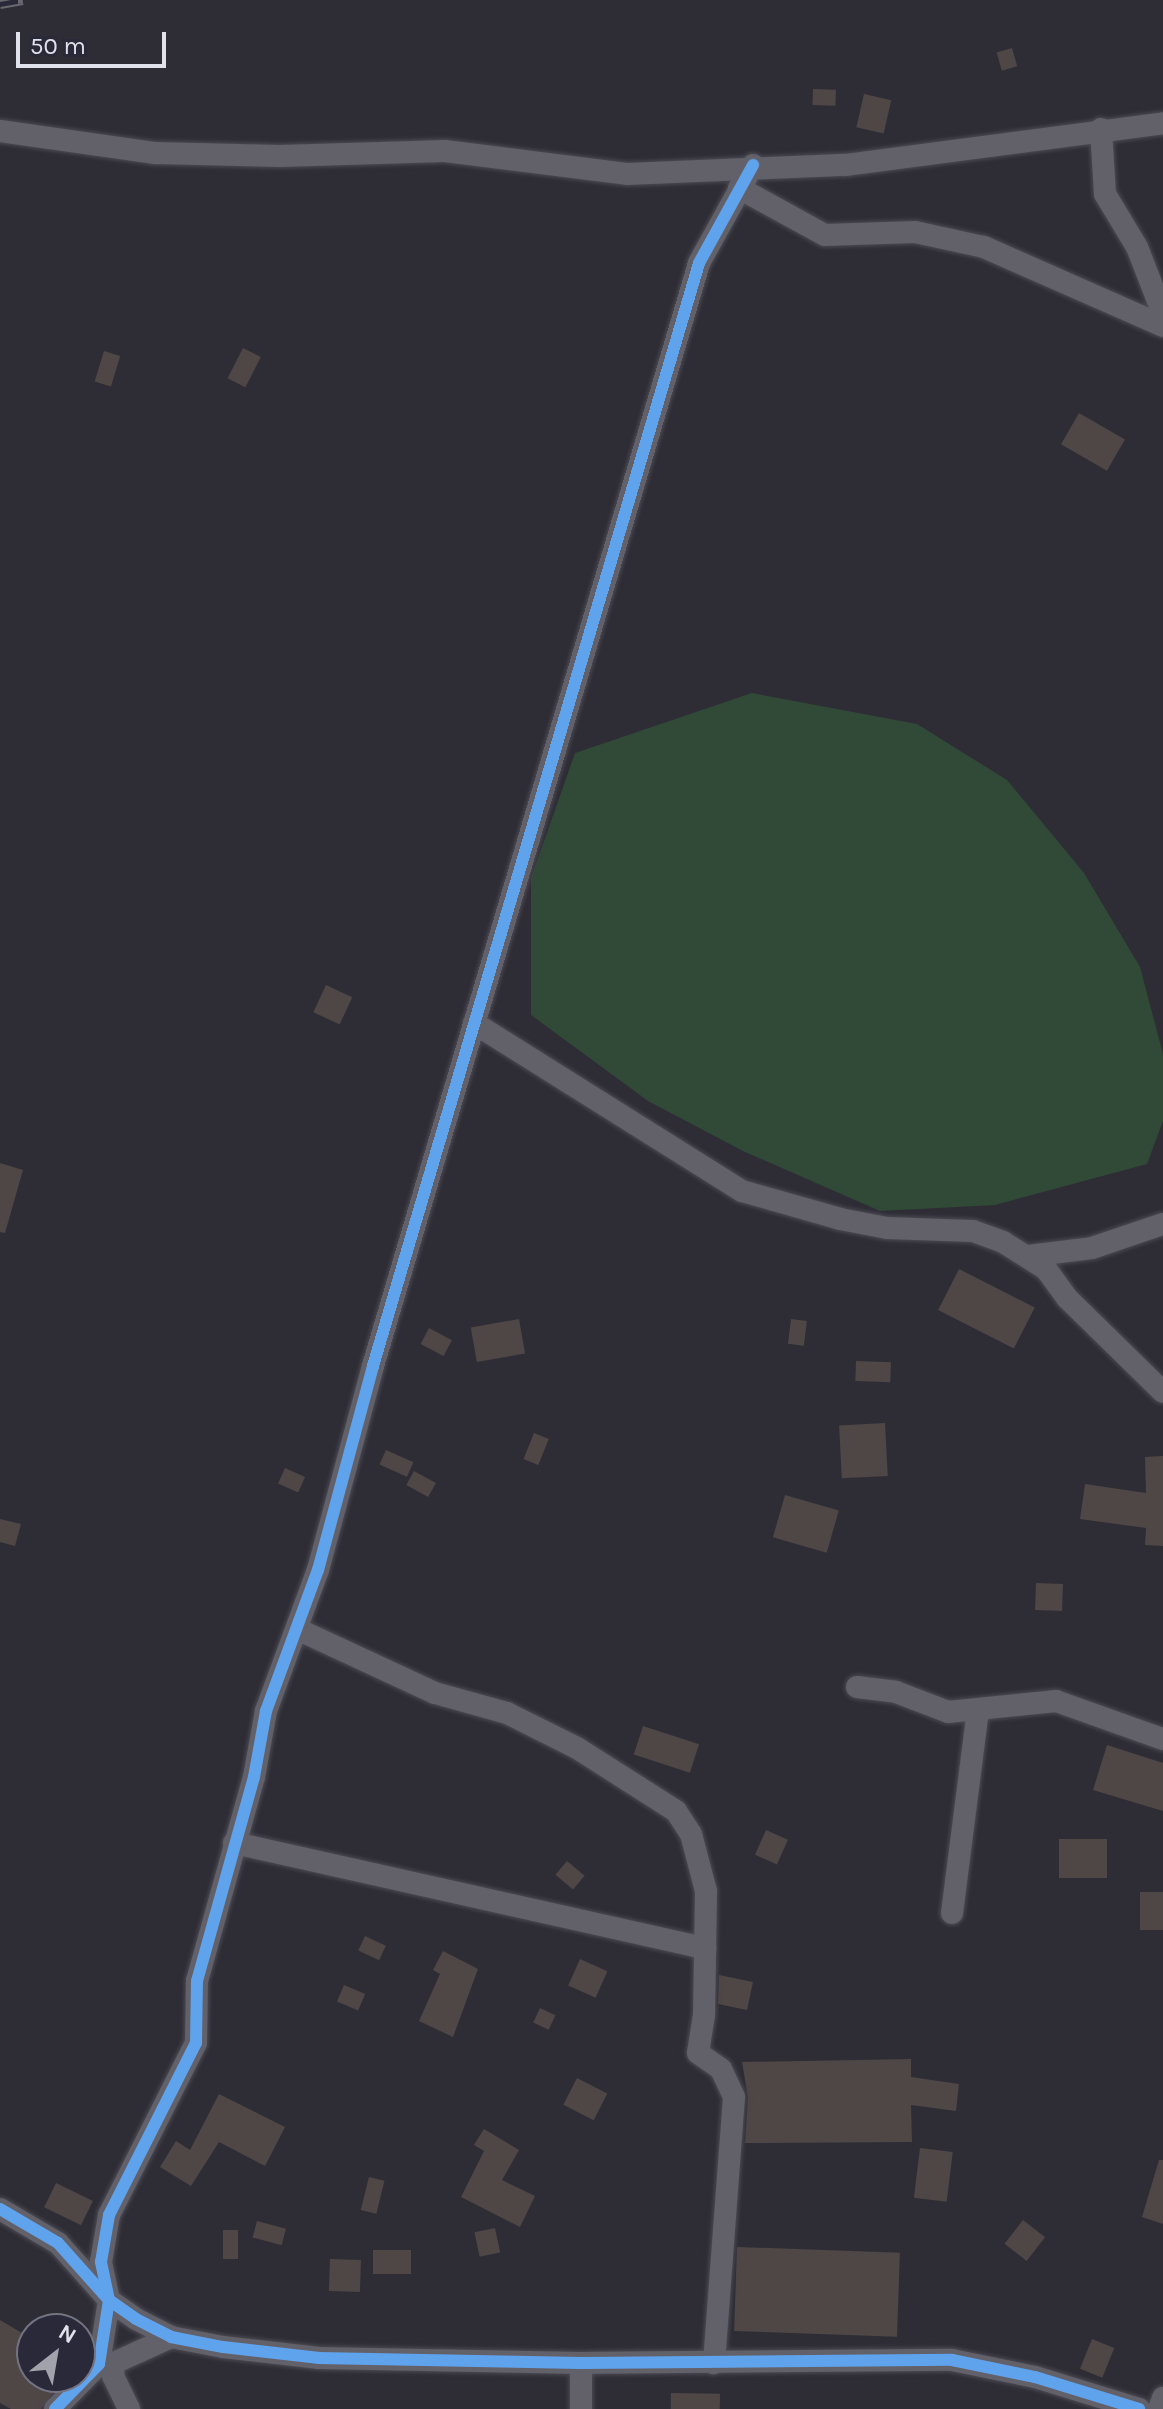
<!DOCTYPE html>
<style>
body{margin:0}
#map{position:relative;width:1163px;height:2409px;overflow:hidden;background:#2e2d36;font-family:Karla,sans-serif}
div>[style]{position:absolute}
.green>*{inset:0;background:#314937}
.building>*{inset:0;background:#4f4646;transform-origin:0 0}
.roads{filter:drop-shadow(0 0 2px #4b4a53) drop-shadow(0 0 2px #4b4a53)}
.street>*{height:22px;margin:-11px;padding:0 11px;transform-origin:11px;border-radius:11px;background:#626169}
.rail>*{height:9px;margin-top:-4.5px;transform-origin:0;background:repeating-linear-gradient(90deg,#2a293a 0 18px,#68686e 0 36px);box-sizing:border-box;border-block:2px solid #68686e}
.cycleway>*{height:12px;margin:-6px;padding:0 6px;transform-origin:6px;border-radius:6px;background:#60a3ed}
span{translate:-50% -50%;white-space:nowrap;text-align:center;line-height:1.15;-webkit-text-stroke:6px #2a293a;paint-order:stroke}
.north{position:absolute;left:16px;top:2313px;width:80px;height:80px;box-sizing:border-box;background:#2a293a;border:2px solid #737381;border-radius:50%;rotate:31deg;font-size:22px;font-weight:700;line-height:32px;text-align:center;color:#e1e1ec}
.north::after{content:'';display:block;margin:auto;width:28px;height:36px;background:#a2a2ac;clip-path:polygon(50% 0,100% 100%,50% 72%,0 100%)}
.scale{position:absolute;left:16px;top:32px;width:150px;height:36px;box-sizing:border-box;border:4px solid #e1e1ec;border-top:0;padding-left:10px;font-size:24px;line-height:28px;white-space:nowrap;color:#e1e1ec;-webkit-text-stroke:6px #2a293a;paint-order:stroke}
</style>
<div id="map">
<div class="green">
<i style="clip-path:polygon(752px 693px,917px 724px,1007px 780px,1084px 873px,1140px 967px,1163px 1054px,1163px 1121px,1147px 1164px,995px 1205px,880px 1211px,743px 1151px,648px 1101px,531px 1015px,531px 878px,575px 753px)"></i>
</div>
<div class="building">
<i style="left:1012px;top:48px;width:19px;height:16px;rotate:74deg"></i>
<i style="left:813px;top:89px;width:23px;height:16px;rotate:2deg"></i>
<i style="left:864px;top:94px;width:28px;height:34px;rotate:13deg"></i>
<i style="left:243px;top:348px;width:20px;height:34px;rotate:27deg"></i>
<i style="left:104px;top:351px;width:17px;height:32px;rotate:17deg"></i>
<i style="left:1079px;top:413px;width:53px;height:36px;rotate:30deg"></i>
<i style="left:326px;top:985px;width:29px;height:30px;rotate:25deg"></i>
<i style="clip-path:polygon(0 1163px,23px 1170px,5px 1233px,0 1232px)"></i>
<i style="left:959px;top:1269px;width:85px;height:46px;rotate:27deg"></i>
<i style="left:519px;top:1319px;width:35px;height:49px;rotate:80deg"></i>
<i style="left:791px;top:1319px;width:16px;height:25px;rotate:7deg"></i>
<i style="left:429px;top:1328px;width:26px;height:18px;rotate:28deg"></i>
<i style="left:856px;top:1361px;width:35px;height:20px;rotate:2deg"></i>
<i style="left:885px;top:1423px;width:53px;height:46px;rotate:87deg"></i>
<i style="left:534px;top:1433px;width:16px;height:28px;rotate:22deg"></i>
<i style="left:386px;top:1450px;width:30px;height:16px;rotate:24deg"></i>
<i style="clip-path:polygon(1163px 1456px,1163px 1546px,1145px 1545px,1146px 1528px,1080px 1519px,1085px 1484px,1146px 1493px,1145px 1457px)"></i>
<i style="left:285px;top:1468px;width:22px;height:17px;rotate:24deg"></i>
<i style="left:414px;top:1471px;width:25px;height:16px;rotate:29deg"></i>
<i style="left:785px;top:1495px;width:56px;height:44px;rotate:16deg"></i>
<i style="clip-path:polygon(0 1519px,21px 1524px,15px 1546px,0 1542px)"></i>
<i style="left:1036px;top:1583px;width:27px;height:27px;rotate:2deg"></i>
<i style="left:643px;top:1726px;width:59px;height:30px;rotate:18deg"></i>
<i style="clip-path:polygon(1107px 1745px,1163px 1763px,1163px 1811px,1093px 1790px)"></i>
<i style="left:766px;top:1830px;width:24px;height:27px;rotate:24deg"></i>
<i style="left:1059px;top:1839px;width:48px;height:39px"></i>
<i style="left:567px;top:1861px;width:23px;height:18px;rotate:40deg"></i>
<i style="left:1140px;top:1892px;width:23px;height:38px"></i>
<i style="left:365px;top:1936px;width:23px;height:16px;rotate:25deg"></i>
<i style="clip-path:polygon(443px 1951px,478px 1969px,453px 2037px,419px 2021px,440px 1974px,433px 1970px)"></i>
<i style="left:580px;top:1959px;width:30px;height:29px;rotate:24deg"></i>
<i style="clip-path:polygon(719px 1975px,753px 1982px,747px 2010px,718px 2004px)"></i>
<i style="left:344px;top:1985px;width:23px;height:18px;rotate:23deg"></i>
<i style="left:540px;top:2008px;width:17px;height:16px;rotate:25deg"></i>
<i style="clip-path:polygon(911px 2059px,911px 2077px,959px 2084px,956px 2111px,911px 2105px,912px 2142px,745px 2143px,748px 2098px,742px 2062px)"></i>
<i style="left:577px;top:2078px;width:34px;height:30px;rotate:27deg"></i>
<i style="clip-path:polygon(219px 2094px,285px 2127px,265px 2166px,219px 2142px,191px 2186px,160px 2167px,176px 2141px,190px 2150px)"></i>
<i style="clip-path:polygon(484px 2129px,519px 2150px,502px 2180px,535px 2196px,520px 2227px,461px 2197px,484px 2151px,474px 2145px)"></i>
<i style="left:920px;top:2148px;width:33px;height:50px;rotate:7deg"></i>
<i style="clip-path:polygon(1159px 2160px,1163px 2160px,1163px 2224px,1142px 2217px)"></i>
<i style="left:369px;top:2177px;width:16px;height:34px;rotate:14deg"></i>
<i style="left:56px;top:2183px;width:41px;height:27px;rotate:26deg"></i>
<i style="left:1023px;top:2220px;width:28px;height:30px;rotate:38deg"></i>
<i style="left:257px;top:2221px;width:30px;height:17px;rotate:15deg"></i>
<i style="left:495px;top:2228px;width:25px;height:21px;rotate:78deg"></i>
<i style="left:223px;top:2230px;width:15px;height:29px"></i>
<i style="left:737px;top:2247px;width:163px;height:84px;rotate:2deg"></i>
<i style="left:373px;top:2250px;width:38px;height:24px"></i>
<i style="left:330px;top:2259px;width:31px;height:32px;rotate:2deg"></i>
<i style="clip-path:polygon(0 2320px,32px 2339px,32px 2377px,65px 2377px,41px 2409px,11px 2409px,0 2403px)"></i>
<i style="left:1092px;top:2339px;width:24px;height:32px;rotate:22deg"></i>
<i style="left:671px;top:2393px;width:49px;height:16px;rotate:1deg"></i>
</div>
<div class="roads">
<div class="street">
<i style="left:1101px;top:129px;width:65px;rotate:86.5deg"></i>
<i style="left:1105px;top:194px;width:62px;rotate:58.9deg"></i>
<i style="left:1137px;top:247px;width:72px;rotate:68.8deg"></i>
<i style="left:0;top:131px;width:157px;rotate:8.1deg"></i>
<i style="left:155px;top:153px;width:125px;rotate:1.4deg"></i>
<i style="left:280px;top:156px;width:165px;rotate:-1.7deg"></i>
<i style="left:445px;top:151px;width:183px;rotate:7.2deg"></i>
<i style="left:627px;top:174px;width:219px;rotate:-2.4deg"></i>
<i style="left:846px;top:165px;width:320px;rotate:-7.5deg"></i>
<i style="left:739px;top:188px;width:98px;rotate:28.7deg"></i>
<i style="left:825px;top:235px;width:90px;rotate:-1.9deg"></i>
<i style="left:915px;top:232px;width:71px;rotate:12.3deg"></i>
<i style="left:984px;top:247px;width:196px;rotate:23.8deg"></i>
<i style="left:474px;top:1023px;width:316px;rotate:32.1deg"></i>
<i style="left:742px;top:1191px;width:102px;rotate:15.9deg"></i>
<i style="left:840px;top:1219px;width:48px;rotate:10.8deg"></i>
<i style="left:887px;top:1228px;width:86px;rotate:2deg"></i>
<i style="left:973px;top:1231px;width:32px;rotate:20deg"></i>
<i style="left:1003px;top:1242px;width:51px;rotate:32.1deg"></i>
<i style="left:1046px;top:1269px;width:36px;rotate:54deg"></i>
<i style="left:1067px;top:1298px;width:134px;rotate:44.4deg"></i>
<i style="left:1028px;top:1256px;width:64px;rotate:-7.1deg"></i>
<i style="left:1092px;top:1248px;width:75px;rotate:-18.7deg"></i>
<i style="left:297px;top:1629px;width:152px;rotate:24.9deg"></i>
<i style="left:435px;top:1693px;width:75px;rotate:15.5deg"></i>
<i style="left:507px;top:1713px;width:78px;rotate:26.6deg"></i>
<i style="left:577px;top:1748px;width:117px;rotate:32.5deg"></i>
<i style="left:676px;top:1811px;width:27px;rotate:57deg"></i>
<i style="left:691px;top:1834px;width:59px;rotate:75.3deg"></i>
<i style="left:706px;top:1891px;width:124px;rotate:90.9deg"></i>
<i style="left:704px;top:2015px;width:38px;rotate:99deg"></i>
<i style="left:698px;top:2053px;width:28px;rotate:35deg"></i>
<i style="left:721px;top:2069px;width:31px;rotate:65deg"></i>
<i style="left:734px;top:2097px;width:267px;rotate:94.3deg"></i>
<i style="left:857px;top:1687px;width:39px;rotate:7deg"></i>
<i style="left:896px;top:1692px;width:56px;rotate:21deg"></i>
<i style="left:948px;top:1712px;width:109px;rotate:-5.8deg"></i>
<i style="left:1056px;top:1701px;width:114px;rotate:19.6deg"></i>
<i style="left:234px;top:1843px;width:483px;rotate:12.6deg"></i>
<i style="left:952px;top:1913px;width:205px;rotate:-82.7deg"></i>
<i style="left:0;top:2209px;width:67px;rotate:30.4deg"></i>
<i style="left:58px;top:2243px;width:76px;rotate:48.2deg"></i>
<i style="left:109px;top:2300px;width:33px;rotate:35deg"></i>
<i style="left:136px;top:2319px;width:39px;rotate:27deg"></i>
<i style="left:171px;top:2337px;width:53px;rotate:10.9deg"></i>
<i style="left:223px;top:2347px;width:97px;rotate:6.5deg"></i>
<i style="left:319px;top:2358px;width:262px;rotate:1.1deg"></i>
<i style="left:581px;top:2363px;width:371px;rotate:-0.5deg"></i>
<i style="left:952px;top:2360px;width:85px;rotate:11.6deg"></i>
<i style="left:1035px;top:2377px;width:109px;rotate:17.1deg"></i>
<i style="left:114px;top:2363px;width:13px;rotate:94deg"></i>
<i style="left:113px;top:2376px;width:37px;rotate:64deg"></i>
<i style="left:581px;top:2363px;width:46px;rotate:90deg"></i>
<i style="left:99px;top:2364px;width:15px;rotate:-4deg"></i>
<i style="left:114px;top:2363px;width:63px;rotate:-24.5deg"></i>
<i style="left:55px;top:2409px;width:63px;rotate:-45.6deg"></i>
<i style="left:99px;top:2364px;width:65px;rotate:-81.1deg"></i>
<i style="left:109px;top:2300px;width:39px;rotate:-102deg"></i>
<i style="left:101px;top:2262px;width:48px;rotate:-80.3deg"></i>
<i style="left:109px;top:2215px;width:193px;rotate:-63.2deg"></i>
<i style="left:196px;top:2043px;width:62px;rotate:-89.1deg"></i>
<i style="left:197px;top:1981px;width:212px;rotate:-74.4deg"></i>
<i style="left:254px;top:1777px;width:67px;rotate:-79.7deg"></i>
<i style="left:266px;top:1711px;width:150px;rotate:-69.8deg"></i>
<i style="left:318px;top:1570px;width:211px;rotate:-74.9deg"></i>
<i style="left:373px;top:1366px;width:1150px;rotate:-73.53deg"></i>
<i style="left:699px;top:263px;width:112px;rotate:-61.1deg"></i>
<i style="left:1159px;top:2409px;width:12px;rotate:-70deg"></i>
</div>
</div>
<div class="rail">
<i style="left:0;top:4px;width:23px;rotate:-10deg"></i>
</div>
<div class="cycleway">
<i style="left:0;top:2209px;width:67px;rotate:30.4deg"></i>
<i style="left:58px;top:2243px;width:76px;rotate:48.2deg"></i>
<i style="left:109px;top:2300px;width:33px;rotate:35deg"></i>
<i style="left:136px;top:2319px;width:39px;rotate:27deg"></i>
<i style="left:171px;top:2337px;width:53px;rotate:10.9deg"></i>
<i style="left:223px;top:2347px;width:97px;rotate:6.5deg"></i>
<i style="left:319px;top:2358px;width:262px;rotate:1.1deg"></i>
<i style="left:581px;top:2363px;width:371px;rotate:-0.5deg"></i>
<i style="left:952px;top:2360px;width:85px;rotate:11.6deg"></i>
<i style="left:1035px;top:2377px;width:109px;rotate:17.1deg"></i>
<i style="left:55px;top:2409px;width:63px;rotate:-45.6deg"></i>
<i style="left:99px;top:2364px;width:65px;rotate:-81.1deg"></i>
<i style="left:109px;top:2300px;width:39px;rotate:-102deg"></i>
<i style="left:101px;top:2262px;width:48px;rotate:-80.3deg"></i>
<i style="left:109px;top:2215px;width:193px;rotate:-63.2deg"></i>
<i style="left:196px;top:2043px;width:62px;rotate:-89.1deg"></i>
<i style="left:197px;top:1981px;width:212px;rotate:-74.4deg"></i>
<i style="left:254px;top:1777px;width:67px;rotate:-79.7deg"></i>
<i style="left:266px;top:1711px;width:150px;rotate:-69.8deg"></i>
<i style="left:318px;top:1570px;width:211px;rotate:-74.9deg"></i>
<i style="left:373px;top:1366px;width:1150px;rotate:-73.53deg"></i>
<i style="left:699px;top:263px;width:112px;rotate:-61.1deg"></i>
</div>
<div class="north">N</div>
<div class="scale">50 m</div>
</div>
